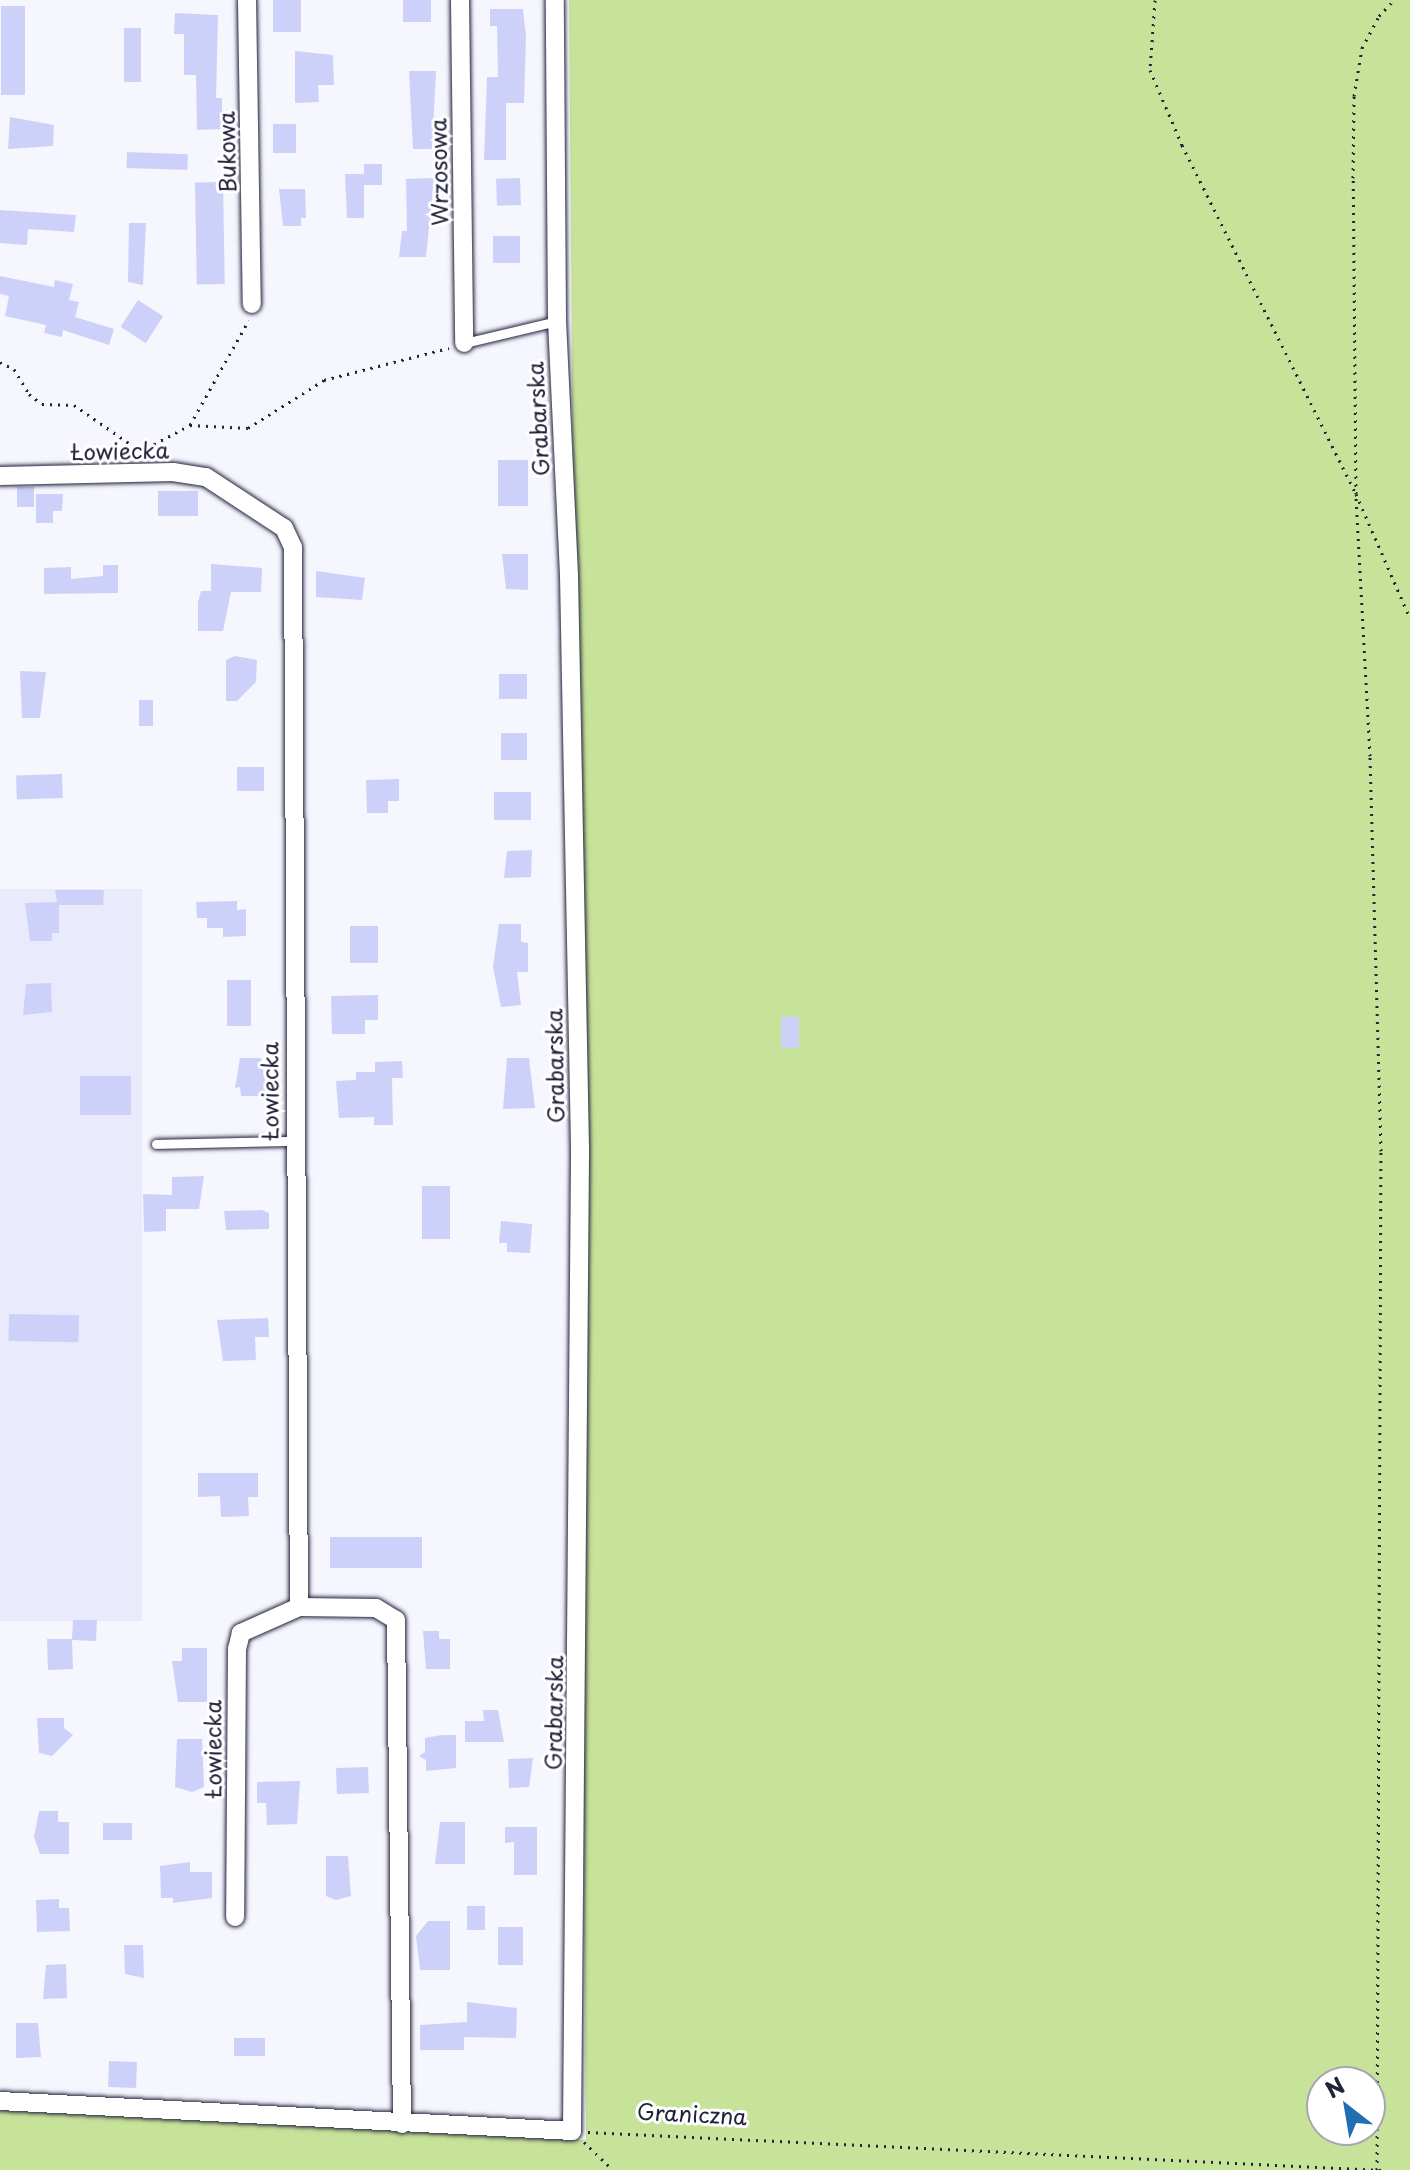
<!DOCTYPE html>
<meta charset="utf-8">
<style>
body{margin:0}
#map{position:relative;width:1410px;height:2170px;overflow:hidden;background:#f5f6fe;font-family:"Playpen Sans",sans-serif}
div>[style]{position:absolute}
.built>*{inset:0;background:#e9ebfc;transform-origin:0 0}
.green>*{inset:0;background:#c7e299}
.building>*{inset:0;background:#cdd1f9;transform-origin:0 0}
.path>*{height:3px;margin-top:-1.5px;transform-origin:0;background:repeating-linear-gradient(90deg,#22223b 0 2px,transparent 0 8px)}
.roads{filter:drop-shadow(0 0 2px #22223b) drop-shadow(0 0 2px #22223b)}
.lane>*{height:9px;margin:-4.5px;padding:0 4.5px;transform-origin:4.5px;border-radius:4.5px;background:#fff}
.street>*{height:18px;margin:-9px;padding:0 9px;transform-origin:9px;border-radius:9px;background:#fff}
span{translate:-50% -50%;white-space:nowrap;text-align:center;line-height:1.15;-webkit-text-stroke:6px #fff;paint-order:stroke}
.street-label{font-size:22px;color:#22223b}
.north{position:absolute;left:1306px;top:2066px;width:80px;height:80px;box-sizing:border-box;background:#fff;border:2px solid #a7a7b1;border-radius:50%;rotate:329deg;font-size:22px;font-weight:700;line-height:32px;text-align:center;color:#22223b}
.north::after{content:'';display:block;margin:auto;width:28px;height:36px;background:#1f6fb2;clip-path:polygon(50% 0,100% 100%,50% 72%,0 100%)}
</style>
<div id="map">
<div class="built">
<i style="left:0;top:889px;width:142px;height:732px"></i>
</div>
<div class="green">
<i style="clip-path:polygon(evenodd,569px 0,1410px 0,1410px 2170px,0 2170px,0 2110px,586px 2140px,569px 0,1322px 2082px,1370px 2082px,1370px 2130px,1322px 2130px,1322px 2082px)"></i>
</div>
<div class="building">
<i style="left:273px;top:0;width:28px;height:32px"></i>
<i style="left:403px;top:0;width:28px;height:22px"></i>
<i style="left:1px;top:6px;width:24px;height:89px"></i>
<i style="clip-path:polygon(490px 9px,523px 9px,526px 37px,524px 103px,506px 103px,506px 160px,484px 160px,487px 77px,498px 77px,497px 26px,490px 26px)"></i>
<i style="clip-path:polygon(175px 13px,218px 15px,216px 98px,222px 98px,222px 129px,197px 130px,196px 75px,184px 75px,184px 34px,174px 34px)"></i>
<i style="left:124px;top:28px;width:17px;height:54px"></i>
<i style="clip-path:polygon(295px 51px,333px 55px,334px 85px,318px 85px,319px 102px,295px 103px)"></i>
<i style="clip-path:polygon(409px 71px,436px 71px,432px 149px,413px 149px)"></i>
<i style="clip-path:polygon(10px 117px,54px 125px,53px 146px,8px 149px)"></i>
<i style="left:273px;top:124px;width:23px;height:29px"></i>
<i style="left:127px;top:152px;width:61px;height:16px;rotate:2deg"></i>
<i style="clip-path:polygon(364px 164px,382px 164px,382px 185px,364px 185px,364px 218px,347px 218px,345px 174px,364px 174px,364px 182px)"></i>
<i style="clip-path:polygon(434px 178px,426px 257px,399px 257px,402px 231px,407px 231px,406px 179px)"></i>
<i style="left:520px;top:178px;width:27px;height:24px;rotate:88deg"></i>
<i style="left:223px;top:182px;width:102px;height:28px;rotate:89deg"></i>
<i style="clip-path:polygon(279px 189px,305px 189px,306px 218px,301px 218px,301px 226px,283px 226px)"></i>
<i style="clip-path:polygon(0 210px,76px 215px,74px 232px,28px 229px,27px 245px,0 243px)"></i>
<i style="clip-path:polygon(129px 223px,146px 223px,143px 285px,128px 282px)"></i>
<i style="left:493px;top:236px;width:27px;height:27px"></i>
<i style="clip-path:polygon(0 276px,54px 287px,55px 280px,73px 284px,69px 300px,79px 302px,75px 317px,114px 329px,109px 345px,63px 330px,62px 337px,44px 333px,46px 325px,5px 316px,9px 296px,0 294px)"></i>
<i style="left:138px;top:300px;width:30px;height:32px;rotate:33deg"></i>
<i style="left:498px;top:460px;width:30px;height:46px"></i>
<i style="left:34px;top:487px;width:20px;height:17px;rotate:90deg"></i>
<i style="left:158px;top:491px;width:40px;height:25px"></i>
<i style="clip-path:polygon(36px 494px,63px 494px,62px 511px,53px 511px,53px 523px,36px 523px)"></i>
<i style="clip-path:polygon(502px 554px,528px 554px,528px 590px,506px 589px)"></i>
<i style="clip-path:polygon(211px 564px,262px 568px,261px 592px,231px 592px,223px 631px,198px 631px,198px 602px,201px 591px,211px 591px)"></i>
<i style="clip-path:polygon(103px 565px,118px 565px,118px 593px,44px 594px,44px 568px,71px 567px,71px 579px,103px 576px)"></i>
<i style="clip-path:polygon(316px 571px,365px 578px,362px 600px,316px 597px)"></i>
<i style="clip-path:polygon(235px 656px,257px 660px,256px 682px,237px 701px,226px 701px,226px 660px)"></i>
<i style="clip-path:polygon(20px 671px,46px 672px,40px 718px,22px 718px)"></i>
<i style="left:499px;top:674px;width:28px;height:25px"></i>
<i style="left:139px;top:700px;width:14px;height:26px"></i>
<i style="left:501px;top:733px;width:26px;height:27px"></i>
<i style="left:237px;top:767px;width:27px;height:24px"></i>
<i style="left:62px;top:774px;width:24px;height:46px;rotate:88deg"></i>
<i style="clip-path:polygon(399px 779px,399px 801px,388px 801px,388px 813px,367px 813px,366px 780px)"></i>
<i style="left:494px;top:792px;width:37px;height:28px"></i>
<i style="clip-path:polygon(532px 850px,531px 877px,504px 878px,507px 851px)"></i>
<i style="clip-path:polygon(55px 890px,104px 890px,103px 905px,59px 905px,59px 933px,52px 933px,52px 941px,30px 941px,25px 903px,57px 902px)"></i>
<i style="clip-path:polygon(237px 901px,237px 910px,246px 909px,246px 936px,223px 937px,223px 928px,207px 928px,207px 918px,197px 918px,196px 902px)"></i>
<i style="clip-path:polygon(499px 924px,521px 924px,521px 942px,528px 943px,528px 972px,517px 972px,521px 1005px,501px 1007px,493px 967px)"></i>
<i style="left:350px;top:926px;width:28px;height:37px"></i>
<i style="left:227px;top:980px;width:24px;height:46px"></i>
<i style="clip-path:polygon(51px 983px,52px 1012px,23px 1015px,26px 984px)"></i>
<i style="clip-path:polygon(378px 995px,378px 1020px,365px 1020px,365px 1034px,332px 1034px,331px 996px)"></i>
<i style="left:781px;top:1017px;width:18px;height:31px"></i>
<i style="clip-path:polygon(240px 1058px,261px 1058px,268px 1096px,241px 1096px,240px 1087px,235px 1088px)"></i>
<i style="clip-path:polygon(507px 1058px,529px 1058px,535px 1108px,503px 1109px)"></i>
<i style="clip-path:polygon(402px 1061px,403px 1078px,392px 1078px,393px 1125px,374px 1125px,374px 1117px,339px 1118px,336px 1081px,356px 1080px,356px 1072px,375px 1072px,375px 1062px)"></i>
<i style="left:131px;top:1076px;width:39px;height:51px;rotate:90deg"></i>
<i style="clip-path:polygon(204px 1176px,199px 1209px,166px 1209px,166px 1231px,144px 1232px,143px 1194px,172px 1195px,172px 1177px)"></i>
<i style="left:422px;top:1186px;width:28px;height:53px"></i>
<i style="clip-path:polygon(262px 1210px,269px 1213px,269px 1229px,226px 1230px,224px 1211px)"></i>
<i style="clip-path:polygon(501px 1221px,532px 1224px,530px 1253px,507px 1252px,507px 1243px,499px 1243px)"></i>
<i style="left:9px;top:1314px;width:70px;height:27px;rotate:1deg"></i>
<i style="clip-path:polygon(268px 1318px,269px 1337px,255px 1337px,256px 1360px,223px 1361px,217px 1320px)"></i>
<i style="clip-path:polygon(198px 1473px,258px 1473px,258px 1497px,248px 1497px,249px 1516px,221px 1517px,220px 1496px,198px 1497px)"></i>
<i style="left:422px;top:1537px;width:31px;height:92px;rotate:90deg"></i>
<i style="clip-path:polygon(73px 1620px,97px 1620px,96px 1641px,72px 1640px,73px 1669px,48px 1670px,47px 1639px,72px 1639px)"></i>
<i style="clip-path:polygon(423px 1631px,439px 1631px,439px 1639px,450px 1639px,450px 1669px,426px 1669px)"></i>
<i style="clip-path:polygon(182px 1648px,207px 1648px,207px 1702px,178px 1702px,172px 1661px,182px 1661px)"></i>
<i style="clip-path:polygon(483px 1710px,498px 1710px,504px 1742px,465px 1742px,465px 1721px,484px 1721px)"></i>
<i style="clip-path:polygon(37px 1718px,64px 1718px,64px 1728px,73px 1735px,52px 1756px,39px 1753px)"></i>
<i style="clip-path:polygon(441px 1735px,456px 1735px,456px 1768px,426px 1771px,426px 1760px,419px 1756px,425px 1752px,425px 1738px)"></i>
<i style="clip-path:polygon(177px 1739px,202px 1739px,204px 1787px,192px 1792px,175px 1787px)"></i>
<i style="clip-path:polygon(533px 1758px,529px 1787px,509px 1788px,508px 1759px)"></i>
<i style="left:368px;top:1767px;width:26px;height:32px;rotate:88deg"></i>
<i style="clip-path:polygon(300px 1781px,297px 1824px,267px 1825px,266px 1803px,257px 1803px,257px 1782px)"></i>
<i style="clip-path:polygon(39px 1811px,58px 1811px,58px 1822px,69px 1822px,69px 1854px,40px 1854px,34px 1837px)"></i>
<i style="clip-path:polygon(440px 1822px,465px 1822px,465px 1864px,435px 1864px)"></i>
<i style="left:103px;top:1823px;width:29px;height:17px"></i>
<i style="clip-path:polygon(505px 1827px,537px 1827px,537px 1875px,514px 1875px,514px 1842px,505px 1843px)"></i>
<i style="clip-path:polygon(326px 1856px,348px 1856px,351px 1896px,336px 1900px,326px 1896px)"></i>
<i style="clip-path:polygon(190px 1862px,190px 1872px,212px 1872px,212px 1898px,173px 1903px,173px 1898px,161px 1898px,160px 1866px)"></i>
<i style="clip-path:polygon(59px 1899px,59px 1908px,69px 1908px,70px 1931px,37px 1932px,36px 1900px)"></i>
<i style="left:467px;top:1906px;width:18px;height:24px"></i>
<i style="clip-path:polygon(428px 1921px,450px 1921px,450px 1970px,420px 1970px,416px 1936px)"></i>
<i style="left:498px;top:1927px;width:25px;height:38px"></i>
<i style="clip-path:polygon(124px 1945px,143px 1945px,144px 1978px,125px 1974px)"></i>
<i style="clip-path:polygon(66px 1964px,67px 1998px,43px 1999px,46px 1965px)"></i>
<i style="clip-path:polygon(467px 2002px,517px 2008px,516px 2038px,464px 2037px,464px 2050px,420px 2050px,420px 2025px,467px 2022px)"></i>
<i style="clip-path:polygon(16px 2023px,38px 2023px,41px 2057px,16px 2058px)"></i>
<i style="left:234px;top:2038px;width:31px;height:18px"></i>
<i style="left:109px;top:2061px;width:28px;height:26px;rotate:2deg"></i>
</div>
<div class="path">
<i style="left:1155px;top:0;width:70px;rotate:94.1deg"></i>
<i style="left:1150px;top:70px;width:82px;rotate:66.9deg"></i>
<i style="left:1182px;top:145px;width:390px;rotate:63.5deg"></i>
<i style="left:1356px;top:494px;width:135px;rotate:66.5deg"></i>
<i style="left:0;top:362px;width:16px;rotate:27deg"></i>
<i style="left:14px;top:369px;width:29px;rotate:59deg"></i>
<i style="left:29px;top:394px;width:16px;rotate:38deg"></i>
<i style="left:42px;top:404px;width:32px;rotate:2deg"></i>
<i style="left:74px;top:405px;width:75px;rotate:34.7deg"></i>
<i style="left:136px;top:448px;width:11px"></i>
<i style="left:147px;top:448px;width:49px;rotate:-28.1deg"></i>
<i style="left:190px;top:425px;width:58px;rotate:3deg"></i>
<i style="left:248px;top:428px;width:90px;rotate:-32.3deg"></i>
<i style="left:324px;top:380px;width:129px;rotate:-14.4deg"></i>
<i style="left:190px;top:425px;width:120px;rotate:-60.7deg"></i>
<i style="left:588px;top:2132px;width:795px;rotate:2.74deg"></i>
<i style="left:584px;top:2142px;width:40px;rotate:44deg"></i>
<i style="left:1377px;top:2170px;width:1019px;rotate:-89.78deg"></i>
<i style="left:1381px;top:1151px;width:395px;rotate:-91.6deg"></i>
<i style="left:1370px;top:756px;width:262px;rotate:-93.1deg"></i>
<i style="left:1356px;top:494px;width:316px;rotate:-90.5deg"></i>
<i style="left:1353px;top:178px;width:82px;rotate:-89.3deg"></i>
<i style="left:1354px;top:96px;width:49px;rotate:-80.5deg"></i>
<i style="left:1362px;top:48px;width:36px;rotate:-62deg"></i>
<i style="left:1379px;top:16px;width:22px;rotate:-47deg"></i>
</div>
<div class="roads">
<div class="lane">
<i style="left:464px;top:343px;width:96px;rotate:-13.3deg"></i>
<i style="left:156px;top:1144px;width:137px;rotate:-1.3deg"></i>
</div>
<div class="street">
<i style="left:247px;top:0;width:304px;rotate:89.1deg"></i>
<i style="left:460px;top:0;width:343px;rotate:89.3deg"></i>
<i style="left:0;top:476px;width:173px;rotate:-1.3deg"></i>
<i style="left:173px;top:472px;width:33px;rotate:9deg"></i>
<i style="left:206px;top:477px;width:93px;rotate:33.2deg"></i>
<i style="left:284px;top:528px;width:21px;rotate:65deg"></i>
<i style="left:293px;top:547px;width:1060px;rotate:89.68deg"></i>
<i style="left:299px;top:1607px;width:64px;rotate:155.9deg"></i>
<i style="left:241px;top:1633px;width:16px;rotate:104deg"></i>
<i style="left:237px;top:1649px;width:268px;rotate:90.4deg"></i>
<i style="left:299px;top:1607px;width:77px;rotate:0.7deg"></i>
<i style="left:376px;top:1608px;width:23px;rotate:31deg"></i>
<i style="left:396px;top:1620px;width:504px;rotate:89.32deg"></i>
<i style="left:0;top:2101px;width:573px;rotate:3deg"></i>
<i style="left:572px;top:2131px;width:983px;rotate:-89.53deg"></i>
<i style="left:580px;top:1148px;width:573px;rotate:-91.1deg"></i>
<i style="left:569px;top:575px;width:254px;rotate:-92.7deg"></i>
<i style="left:557px;top:321px;width:321px;rotate:-90.4deg"></i>
</div>
</div>
<div class="street-label">
<span style="left:226px;top:152px;rotate:-91deg">Bukowa</span>
<span style="left:438px;top:172px;rotate:-91deg">Wrzosowa</span>
<span style="left:537px;top:419px;rotate:-93deg">Grabarska</span>
<span style="left:120px;top:450px;rotate:-1deg">Łowiecka</span>
<span style="left:554px;top:1066px;rotate:-91deg">Grabarska</span>
<span style="left:269px;top:1091px;rotate:-90deg">Łowiecka</span>
<span style="left:553px;top:1713px;rotate:-89deg">Grabarska</span>
<span style="left:212px;top:1749px;rotate:-90deg">Łowiecka</span>
<span style="left:692px;top:2113px;rotate:3deg">Graniczna</span>
</div>
<div class="north">N</div>
</div>
